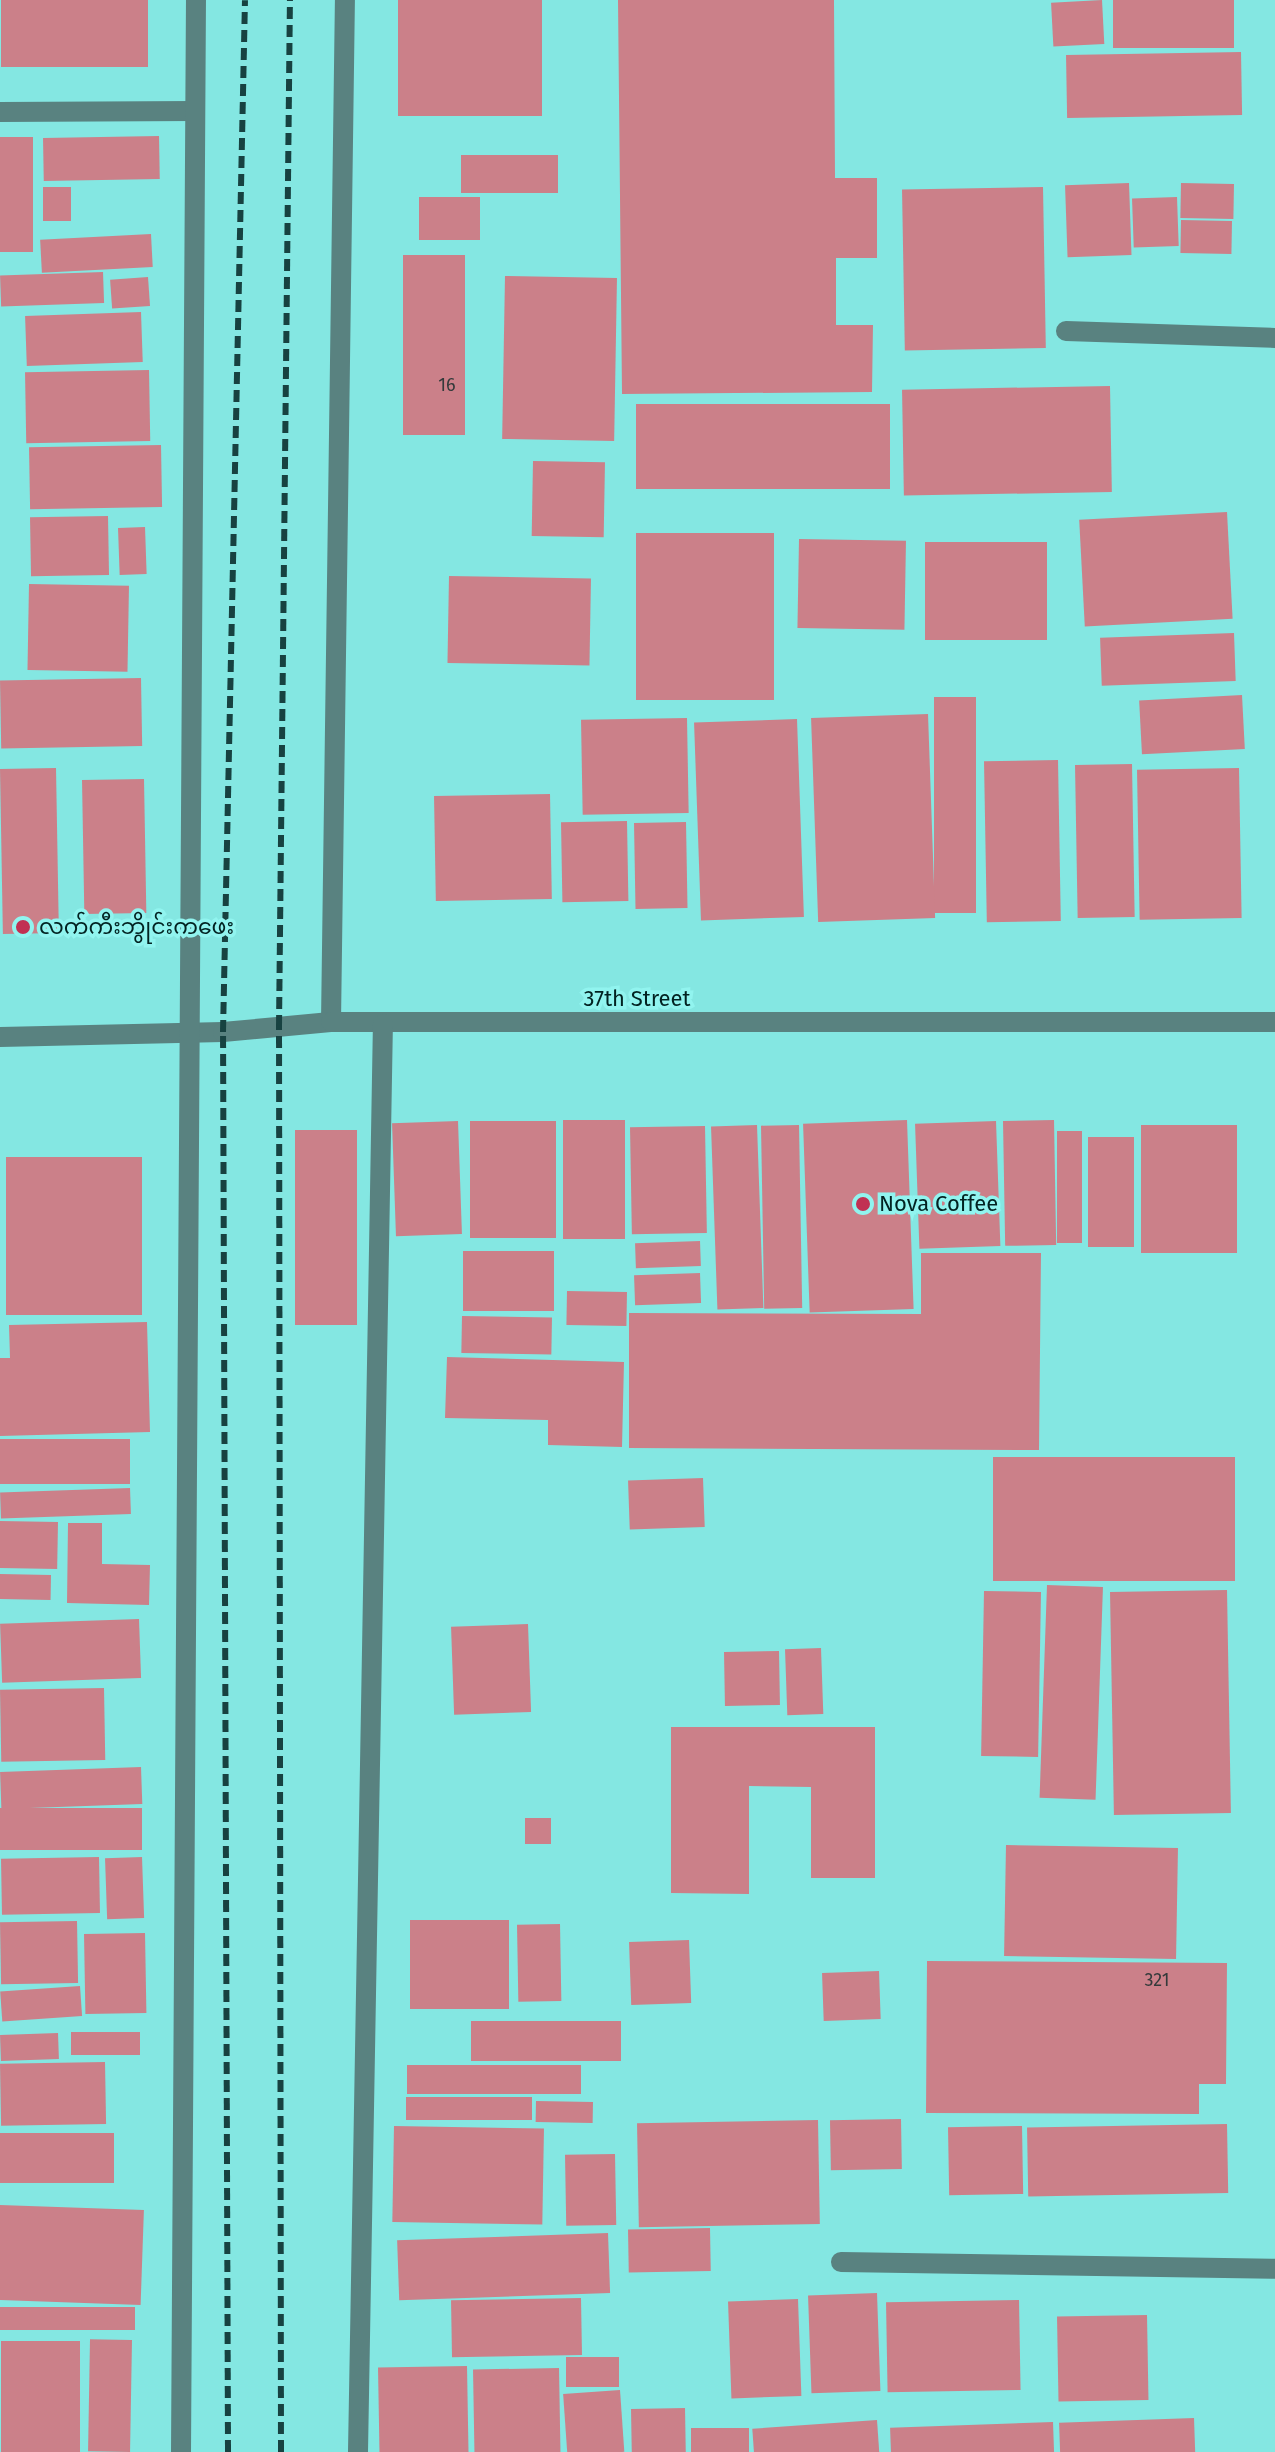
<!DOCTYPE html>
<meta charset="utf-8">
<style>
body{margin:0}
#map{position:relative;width:1275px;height:2452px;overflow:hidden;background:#84e7e2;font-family:"Fira Sans","Noto Sans Myanmar",sans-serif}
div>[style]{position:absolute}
.building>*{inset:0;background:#cb8089;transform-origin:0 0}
.minor>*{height:20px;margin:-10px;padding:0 10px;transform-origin:10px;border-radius:10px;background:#598280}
.rail>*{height:6px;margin-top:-3px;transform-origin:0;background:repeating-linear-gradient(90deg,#174241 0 12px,transparent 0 18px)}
.dots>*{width:22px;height:22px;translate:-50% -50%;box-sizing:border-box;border:4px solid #91f4ef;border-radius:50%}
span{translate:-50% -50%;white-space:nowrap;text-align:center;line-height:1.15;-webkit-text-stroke:7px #91f4ef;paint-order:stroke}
.number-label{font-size:18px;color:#343a3b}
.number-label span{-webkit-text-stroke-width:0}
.poi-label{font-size:22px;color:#022221}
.left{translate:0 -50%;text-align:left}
.street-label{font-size:22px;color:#022221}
</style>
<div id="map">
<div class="building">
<i style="left:1px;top:0;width:147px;height:67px"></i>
<i style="left:398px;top:0;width:144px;height:116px"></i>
<i style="clip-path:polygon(618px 0,834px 0,835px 178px,877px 178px,877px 258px,836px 258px,836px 325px,873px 325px,872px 392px,622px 394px)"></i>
<i style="left:1102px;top:0;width:44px;height:51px;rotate:87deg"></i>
<i style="left:1113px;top:0;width:121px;height:48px"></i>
<i style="left:1241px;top:52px;width:63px;height:175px;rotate:89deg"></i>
<i style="left:159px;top:136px;width:43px;height:116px;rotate:89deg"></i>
<i style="left:0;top:137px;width:33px;height:115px"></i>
<i style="left:461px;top:155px;width:97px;height:38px"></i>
<i style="left:1129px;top:183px;width:72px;height:64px;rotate:88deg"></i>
<i style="left:1181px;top:183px;width:53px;height:35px;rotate:1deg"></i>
<i style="left:43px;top:187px;width:28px;height:34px"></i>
<i style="left:1043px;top:187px;width:161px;height:141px;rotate:89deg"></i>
<i style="left:419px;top:197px;width:61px;height:43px"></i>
<i style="left:1177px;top:197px;width:49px;height:45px;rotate:88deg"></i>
<i style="left:1181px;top:220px;width:51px;height:33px;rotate:1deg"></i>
<i style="left:151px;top:234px;width:33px;height:111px;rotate:87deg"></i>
<i style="left:403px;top:255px;width:62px;height:180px"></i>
<i style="left:103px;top:272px;width:31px;height:103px;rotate:88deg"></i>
<i style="left:505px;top:276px;width:112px;height:163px;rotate:1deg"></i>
<i style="left:148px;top:277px;width:29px;height:38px;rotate:86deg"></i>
<i style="left:141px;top:312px;width:50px;height:116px;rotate:88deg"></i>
<i style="left:149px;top:370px;width:71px;height:124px;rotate:89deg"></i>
<i style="left:1110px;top:386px;width:106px;height:208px;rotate:89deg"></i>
<i style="left:636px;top:404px;width:254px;height:85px"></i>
<i style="left:161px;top:445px;width:62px;height:132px;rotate:89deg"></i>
<i style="left:533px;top:461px;width:72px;height:75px;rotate:1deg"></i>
<i style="left:1227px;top:512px;width:107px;height:148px;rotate:87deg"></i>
<i style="left:108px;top:516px;width:59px;height:78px;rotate:89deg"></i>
<i style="left:145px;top:527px;width:47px;height:27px;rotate:88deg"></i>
<i style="left:774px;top:533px;width:167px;height:138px;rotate:90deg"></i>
<i style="left:799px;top:539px;width:107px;height:89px;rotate:1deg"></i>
<i style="left:925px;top:542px;width:122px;height:98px"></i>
<i style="left:449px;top:576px;width:142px;height:87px;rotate:1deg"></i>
<i style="left:29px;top:584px;width:100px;height:86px;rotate:1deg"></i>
<i style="left:1234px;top:633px;width:48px;height:134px;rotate:88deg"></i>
<i style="left:141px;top:678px;width:68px;height:141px;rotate:89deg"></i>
<i style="left:1242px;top:695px;width:54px;height:103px;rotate:87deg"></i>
<i style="left:934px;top:697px;width:42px;height:216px"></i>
<i style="left:928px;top:714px;width:204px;height:117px;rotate:88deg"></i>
<i style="left:687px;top:718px;width:95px;height:106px;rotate:89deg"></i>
<i style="left:797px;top:719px;width:198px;height:103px;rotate:88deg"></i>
<i style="left:1058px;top:760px;width:161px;height:74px;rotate:89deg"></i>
<i style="left:1132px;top:764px;width:153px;height:57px;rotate:89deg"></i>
<i style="left:56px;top:768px;width:165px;height:56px;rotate:89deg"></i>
<i style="left:1239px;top:768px;width:150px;height:102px;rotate:89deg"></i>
<i style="left:144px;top:779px;width:134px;height:62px;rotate:89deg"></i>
<i style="left:550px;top:794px;width:105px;height:116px;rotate:89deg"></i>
<i style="left:627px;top:821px;width:80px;height:66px;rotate:89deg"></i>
<i style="left:686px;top:822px;width:86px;height:52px;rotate:89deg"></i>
<i style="left:563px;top:1120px;width:62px;height:119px"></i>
<i style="left:907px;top:1120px;width:189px;height:104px;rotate:88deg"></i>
<i style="left:1054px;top:1120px;width:125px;height:51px;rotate:89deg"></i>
<i style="left:458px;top:1121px;width:113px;height:66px;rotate:88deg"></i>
<i style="left:556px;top:1121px;width:117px;height:86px;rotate:90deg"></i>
<i style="left:996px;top:1121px;width:125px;height:81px;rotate:88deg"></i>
<i style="left:757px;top:1125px;width:183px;height:46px;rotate:88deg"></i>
<i style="left:799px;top:1125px;width:183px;height:38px;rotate:89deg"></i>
<i style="left:1237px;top:1125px;width:128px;height:96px;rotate:90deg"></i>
<i style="left:705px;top:1126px;width:107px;height:75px;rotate:89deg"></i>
<i style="left:295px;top:1130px;width:62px;height:195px"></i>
<i style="left:1057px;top:1131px;width:25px;height:112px"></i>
<i style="left:1088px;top:1137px;width:46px;height:110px"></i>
<i style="left:142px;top:1157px;width:158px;height:136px;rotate:90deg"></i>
<i style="left:700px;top:1241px;width:25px;height:65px;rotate:88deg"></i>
<i style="left:463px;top:1251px;width:91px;height:60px"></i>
<i style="clip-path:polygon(921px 1253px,1041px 1253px,1039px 1450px,629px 1448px,629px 1313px,921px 1314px)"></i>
<i style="left:700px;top:1273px;width:30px;height:66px;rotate:88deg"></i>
<i style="left:567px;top:1291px;width:60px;height:34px;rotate:1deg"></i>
<i style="left:462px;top:1316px;width:90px;height:37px;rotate:1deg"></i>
<i style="clip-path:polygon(147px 1322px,150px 1432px,0 1436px,0 1358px,10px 1358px,9px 1325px)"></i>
<i style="clip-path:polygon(447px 1357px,624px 1362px,622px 1447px,548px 1445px,548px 1420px,445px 1418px)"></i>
<i style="left:0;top:1439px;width:130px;height:45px"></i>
<i style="left:1235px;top:1457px;width:124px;height:242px;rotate:90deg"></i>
<i style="left:703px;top:1478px;width:49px;height:75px;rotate:88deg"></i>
<i style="left:130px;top:1488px;width:26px;height:130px;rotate:88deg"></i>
<i style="left:0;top:1521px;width:58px;height:47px;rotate:1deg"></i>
<i style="clip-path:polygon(68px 1523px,102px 1523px,102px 1564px,150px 1565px,149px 1605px,67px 1603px)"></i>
<i style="left:0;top:1574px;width:51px;height:25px;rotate:1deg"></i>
<i style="left:1047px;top:1585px;width:56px;height:213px;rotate:2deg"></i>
<i style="left:1227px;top:1590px;width:223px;height:117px;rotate:89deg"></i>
<i style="left:984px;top:1591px;width:57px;height:165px;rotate:1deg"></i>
<i style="left:139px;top:1619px;width:59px;height:139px;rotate:88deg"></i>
<i style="left:528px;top:1624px;width:88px;height:77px;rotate:88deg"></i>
<i style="left:821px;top:1648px;width:66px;height:36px;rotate:88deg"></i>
<i style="left:779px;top:1651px;width:54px;height:55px;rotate:89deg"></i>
<i style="left:104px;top:1688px;width:72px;height:104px;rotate:89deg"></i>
<i style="clip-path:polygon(671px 1727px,875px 1727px,875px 1878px,811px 1878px,811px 1787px,749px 1786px,749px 1894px,671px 1893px)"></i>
<i style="left:141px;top:1767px;width:37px;height:141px;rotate:88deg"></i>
<i style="left:0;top:1808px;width:142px;height:42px"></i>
<i style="left:525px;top:1818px;width:26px;height:26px"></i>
<i style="left:1006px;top:1845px;width:172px;height:111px;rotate:1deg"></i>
<i style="left:99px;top:1857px;width:56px;height:98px;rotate:89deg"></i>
<i style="left:142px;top:1857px;width:61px;height:37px;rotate:88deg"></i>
<i style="left:509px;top:1920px;width:89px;height:99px;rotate:90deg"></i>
<i style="left:77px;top:1921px;width:62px;height:77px;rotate:89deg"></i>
<i style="left:560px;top:1924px;width:77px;height:43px;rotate:89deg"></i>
<i style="left:145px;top:1933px;width:80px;height:61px;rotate:89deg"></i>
<i style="left:689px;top:1940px;width:63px;height:60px;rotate:88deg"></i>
<i style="clip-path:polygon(927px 1961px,1227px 1963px,1226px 2084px,1199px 2084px,1199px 2114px,926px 2113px)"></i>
<i style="left:879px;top:1971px;width:48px;height:57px;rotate:88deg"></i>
<i style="left:80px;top:1986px;width:30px;height:80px;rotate:86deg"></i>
<i style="left:621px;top:2021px;width:40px;height:150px;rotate:90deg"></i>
<i style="left:140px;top:2032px;width:23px;height:69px;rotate:90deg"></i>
<i style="left:58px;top:2033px;width:26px;height:58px;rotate:88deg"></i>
<i style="left:105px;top:2062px;width:62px;height:105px;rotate:89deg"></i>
<i style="left:407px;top:2065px;width:174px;height:29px"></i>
<i style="left:406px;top:2097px;width:126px;height:23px"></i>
<i style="left:536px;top:2101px;width:57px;height:21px;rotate:1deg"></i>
<i style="left:901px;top:2119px;width:50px;height:71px;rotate:89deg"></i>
<i style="left:818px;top:2120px;width:104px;height:181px;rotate:89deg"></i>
<i style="left:1227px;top:2124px;width:69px;height:200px;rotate:89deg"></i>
<i style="left:394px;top:2126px;width:150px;height:96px;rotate:1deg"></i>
<i style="left:1022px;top:2126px;width:68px;height:74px;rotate:89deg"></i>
<i style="left:0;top:2133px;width:114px;height:50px"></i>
<i style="left:615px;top:2154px;width:71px;height:50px;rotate:89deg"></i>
<i style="left:0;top:2205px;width:144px;height:95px;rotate:2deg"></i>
<i style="left:710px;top:2228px;width:43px;height:82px;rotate:89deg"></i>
<i style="left:608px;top:2233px;width:60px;height:211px;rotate:88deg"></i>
<i style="left:877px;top:2293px;width:98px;height:69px;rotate:88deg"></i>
<i style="left:581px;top:2298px;width:57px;height:130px;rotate:89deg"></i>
<i style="left:798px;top:2299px;width:97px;height:70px;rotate:88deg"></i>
<i style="left:1019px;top:2300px;width:90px;height:133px;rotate:89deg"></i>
<i style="left:0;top:2307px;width:135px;height:23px"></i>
<i style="left:1147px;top:2315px;width:85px;height:90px;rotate:89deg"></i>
<i style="left:132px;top:2340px;width:112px;height:42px;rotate:91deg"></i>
<i style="left:1px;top:2341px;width:79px;height:111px"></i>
<i style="left:619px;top:2357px;width:30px;height:53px;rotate:90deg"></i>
<i style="left:467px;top:2366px;width:86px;height:89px;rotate:89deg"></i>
<i style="left:559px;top:2368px;width:84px;height:86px;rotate:89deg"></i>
<i style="left:620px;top:2390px;width:62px;height:57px;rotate:86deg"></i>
<i style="left:685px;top:2408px;width:44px;height:54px;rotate:89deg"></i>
<i style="left:1194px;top:2418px;width:34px;height:135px;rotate:88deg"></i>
<i style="left:877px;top:2420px;width:32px;height:125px;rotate:86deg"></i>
<i style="left:1053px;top:2422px;width:30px;height:163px;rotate:88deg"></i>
<i style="left:749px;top:2428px;width:24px;height:58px;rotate:90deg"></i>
</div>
<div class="minor">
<i style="left:0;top:112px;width:195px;rotate:-0.3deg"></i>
<i style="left:1066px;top:331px;width:209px;rotate:1.9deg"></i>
<i style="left:331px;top:1022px;width:1022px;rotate:-89.22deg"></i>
<i style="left:0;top:1037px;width:223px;rotate:-1.3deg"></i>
<i style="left:223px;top:1032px;width:108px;rotate:-5.3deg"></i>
<i style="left:331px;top:1022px;width:944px"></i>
<i style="left:841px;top:2262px;width:434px;rotate:0.9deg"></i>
<i style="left:181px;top:2452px;width:2452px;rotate:-89.65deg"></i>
<i style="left:358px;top:2452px;width:1428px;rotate:-89deg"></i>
</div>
<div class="rail">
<i style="left:228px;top:2452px;width:1420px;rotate:-90.2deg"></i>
<i style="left:223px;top:1032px;width:1032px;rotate:-88.78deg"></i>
<i style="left:281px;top:2452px;width:1425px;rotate:-90.08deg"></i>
<i style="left:279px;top:1027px;width:1027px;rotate:-89.39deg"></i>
</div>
<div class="dots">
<i style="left:23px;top:927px;background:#c13153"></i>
<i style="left:863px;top:1204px;background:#c13153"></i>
</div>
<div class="number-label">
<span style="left:447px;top:385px">16</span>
<span style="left:1157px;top:1980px">321</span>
</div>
<div class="poi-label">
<span class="left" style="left:39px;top:927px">လက်ကီးဘွိုင်းကဖေး</span>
<span class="left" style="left:879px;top:1204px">Nova Coffee</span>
</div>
<div class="street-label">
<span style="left:637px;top:999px">37th Street</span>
</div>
</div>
